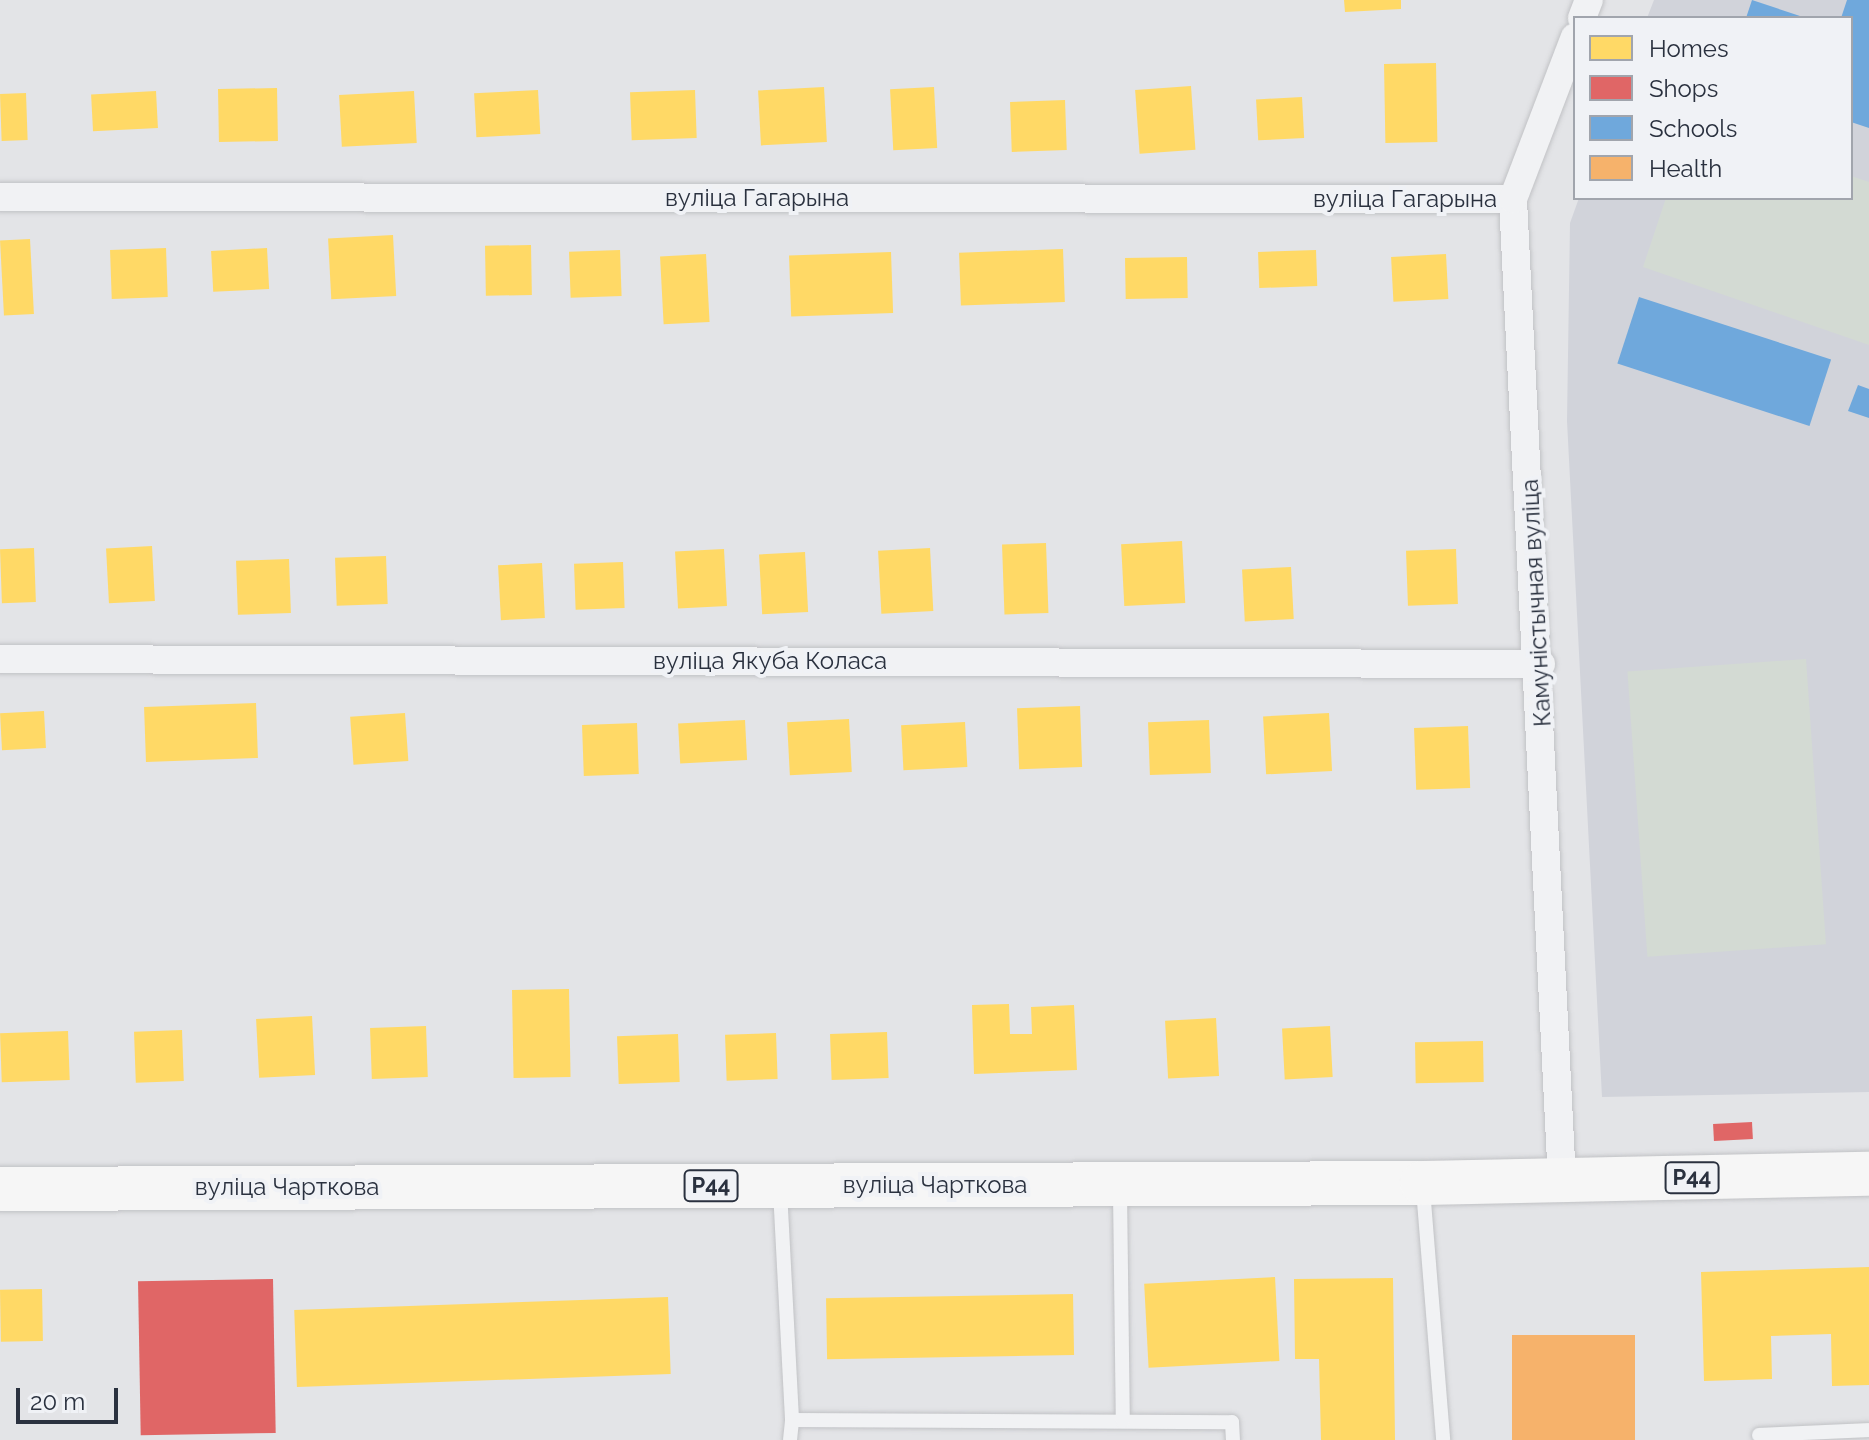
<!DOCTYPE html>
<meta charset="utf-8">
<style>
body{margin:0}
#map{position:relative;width:1869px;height:1440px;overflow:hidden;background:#e3e4e7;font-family:Raleway,sans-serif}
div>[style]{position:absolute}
.built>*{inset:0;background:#d1d3da}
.green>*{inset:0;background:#d3dad3;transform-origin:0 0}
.homes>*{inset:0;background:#ffd966;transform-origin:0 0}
.shops>*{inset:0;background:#e06666;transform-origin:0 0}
.schools>*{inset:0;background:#6fa8dc;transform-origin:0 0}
.health>*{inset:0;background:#f6b26b;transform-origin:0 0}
.roads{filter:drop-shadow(0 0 2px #c1c2c5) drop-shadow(0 0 2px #c1c2c5)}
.lane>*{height:14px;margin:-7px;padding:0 7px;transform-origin:7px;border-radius:7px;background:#f1f2f4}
.street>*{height:28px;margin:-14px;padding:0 14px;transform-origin:14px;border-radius:14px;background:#f1f2f4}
.primary>*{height:44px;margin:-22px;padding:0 22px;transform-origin:22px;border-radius:22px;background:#f6f6f6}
span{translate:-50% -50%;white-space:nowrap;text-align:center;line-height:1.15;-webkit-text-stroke:8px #f0f2f6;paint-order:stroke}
.shield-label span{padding:2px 6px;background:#f0f2f6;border:2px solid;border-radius:6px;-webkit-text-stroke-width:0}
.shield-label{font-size:22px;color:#2a313f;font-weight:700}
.street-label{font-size:24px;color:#2a313f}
.legend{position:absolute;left:1573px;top:16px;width:280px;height:184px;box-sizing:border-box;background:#f0f2f6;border:2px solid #a1a5ad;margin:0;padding:10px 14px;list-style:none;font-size:24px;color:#2a313f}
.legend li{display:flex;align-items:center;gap:16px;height:40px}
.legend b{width:40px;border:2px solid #a1a5ad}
.scale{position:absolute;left:16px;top:1388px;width:102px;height:36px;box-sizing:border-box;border:4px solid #2a313f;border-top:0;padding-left:10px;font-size:24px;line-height:28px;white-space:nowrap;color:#2a313f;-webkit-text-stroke:6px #f0f2f6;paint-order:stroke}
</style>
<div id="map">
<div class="built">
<i style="clip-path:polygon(1654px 0,1869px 0,1869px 1092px,1602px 1097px,1567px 421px,1570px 223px,1579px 198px,1851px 198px,1851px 18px,1647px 18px)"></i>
</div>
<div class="green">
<i style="clip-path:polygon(1851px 176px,1869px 182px,1869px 345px,1643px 267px,1666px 198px,1851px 198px)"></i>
<i style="left:1806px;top:659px;width:286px;height:179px;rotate:86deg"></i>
</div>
<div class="homes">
<i style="clip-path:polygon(1344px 0,1401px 0,1401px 9px,1345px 12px)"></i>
<i style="left:1436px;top:63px;width:79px;height:52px;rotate:89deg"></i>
<i style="left:1191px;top:86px;width:64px;height:56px;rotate:86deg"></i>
<i style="left:824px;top:87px;width:55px;height:66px;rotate:87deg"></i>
<i style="left:934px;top:87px;width:61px;height:44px;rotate:87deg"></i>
<i style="left:277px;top:88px;width:53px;height:59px;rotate:89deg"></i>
<i style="left:538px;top:90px;width:44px;height:64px;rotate:87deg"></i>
<i style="left:695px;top:90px;width:48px;height:65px;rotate:88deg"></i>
<i style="left:156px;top:91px;width:37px;height:65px;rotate:87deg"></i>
<i style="left:414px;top:91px;width:52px;height:75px;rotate:87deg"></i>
<i style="left:26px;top:93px;width:47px;height:26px;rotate:88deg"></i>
<i style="left:1302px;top:97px;width:41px;height:46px;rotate:87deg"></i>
<i style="left:1065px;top:100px;width:50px;height:55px;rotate:88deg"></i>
<i style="left:393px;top:235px;width:61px;height:65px;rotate:87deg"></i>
<i style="left:30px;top:239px;width:75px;height:30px;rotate:87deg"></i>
<i style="left:531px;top:245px;width:50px;height:46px;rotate:89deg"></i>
<i style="left:166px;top:248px;width:49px;height:56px;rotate:88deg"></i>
<i style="left:267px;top:248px;width:41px;height:56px;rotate:87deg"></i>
<i style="left:1063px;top:249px;width:53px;height:104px;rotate:88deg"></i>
<i style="left:620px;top:250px;width:46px;height:51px;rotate:88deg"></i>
<i style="left:1316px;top:250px;width:36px;height:58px;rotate:88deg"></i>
<i style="left:891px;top:252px;width:61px;height:102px;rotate:88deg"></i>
<i style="left:706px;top:254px;width:68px;height:46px;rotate:87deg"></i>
<i style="left:1446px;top:254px;width:45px;height:55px;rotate:87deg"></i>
<i style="left:1187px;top:257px;width:41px;height:62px;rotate:89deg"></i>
<i style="left:1182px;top:541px;width:62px;height:61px;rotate:87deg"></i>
<i style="left:1046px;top:543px;width:70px;height:44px;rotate:88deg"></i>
<i style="left:152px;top:546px;width:55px;height:46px;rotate:87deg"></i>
<i style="left:34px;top:548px;width:54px;height:34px;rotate:88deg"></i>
<i style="left:930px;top:548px;width:63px;height:52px;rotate:87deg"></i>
<i style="left:724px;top:549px;width:57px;height:49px;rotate:87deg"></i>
<i style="left:1456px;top:549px;width:55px;height:50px;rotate:88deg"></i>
<i style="left:805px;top:552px;width:60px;height:46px;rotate:87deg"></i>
<i style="left:386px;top:556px;width:48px;height:51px;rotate:88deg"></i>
<i style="left:289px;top:559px;width:54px;height:53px;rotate:88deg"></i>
<i style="left:623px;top:562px;width:46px;height:49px;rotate:88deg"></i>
<i style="left:542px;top:563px;width:55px;height:44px;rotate:87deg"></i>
<i style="left:1291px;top:567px;width:52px;height:49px;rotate:87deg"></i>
<i style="left:256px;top:703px;width:55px;height:112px;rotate:88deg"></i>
<i style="left:1080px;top:706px;width:61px;height:63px;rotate:88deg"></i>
<i style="left:44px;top:711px;width:37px;height:44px;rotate:87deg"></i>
<i style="left:405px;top:713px;width:48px;height:55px;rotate:86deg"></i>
<i style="left:1329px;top:713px;width:58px;height:66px;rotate:87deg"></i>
<i style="left:849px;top:719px;width:53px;height:62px;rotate:87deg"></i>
<i style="left:745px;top:720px;width:40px;height:67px;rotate:87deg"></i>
<i style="left:1209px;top:720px;width:53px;height:61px;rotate:88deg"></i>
<i style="left:965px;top:722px;width:45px;height:64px;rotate:87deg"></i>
<i style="left:637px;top:723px;width:51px;height:55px;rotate:88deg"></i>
<i style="left:1468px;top:726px;width:62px;height:54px;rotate:88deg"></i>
<i style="left:569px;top:989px;width:88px;height:57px;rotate:89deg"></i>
<i style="clip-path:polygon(1009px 1004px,1010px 1034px,1032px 1034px,1031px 1007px,1074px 1005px,1077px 1070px,974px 1074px,972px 1005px)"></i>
<i style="left:312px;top:1016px;width:59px;height:56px;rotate:87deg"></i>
<i style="left:1216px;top:1018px;width:58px;height:51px;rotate:87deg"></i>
<i style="left:426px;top:1026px;width:51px;height:56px;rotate:88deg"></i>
<i style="left:1330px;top:1026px;width:51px;height:48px;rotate:87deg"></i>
<i style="left:182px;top:1030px;width:51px;height:48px;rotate:88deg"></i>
<i style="left:68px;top:1031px;width:49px;height:68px;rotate:88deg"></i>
<i style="left:887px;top:1032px;width:46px;height:57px;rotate:88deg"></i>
<i style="left:776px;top:1033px;width:46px;height:51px;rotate:88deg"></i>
<i style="left:678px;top:1034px;width:48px;height:61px;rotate:88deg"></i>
<i style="left:1483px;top:1041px;width:41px;height:68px;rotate:89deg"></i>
<i style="clip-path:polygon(1869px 1267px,1869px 1385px,1832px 1386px,1831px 1334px,1771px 1336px,1772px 1379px,1704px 1381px,1701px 1272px)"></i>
<i style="left:1275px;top:1277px;width:84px;height:131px;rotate:87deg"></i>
<i style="clip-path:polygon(1393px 1278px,1395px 1440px,1321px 1440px,1319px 1359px,1295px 1359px,1294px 1279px)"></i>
<i style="left:42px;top:1289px;width:52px;height:42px;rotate:89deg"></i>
<i style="left:1073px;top:1294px;width:61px;height:247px;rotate:89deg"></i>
<i style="left:668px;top:1297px;width:77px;height:374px;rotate:88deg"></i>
</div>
<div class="shops">
<i style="left:1752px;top:1122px;width:17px;height:39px;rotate:87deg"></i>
<i style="left:273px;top:1279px;width:154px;height:135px;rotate:89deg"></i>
</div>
<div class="schools">
<i style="clip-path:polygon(1752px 0,1803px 17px,1803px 18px,1746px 18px)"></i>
<i style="clip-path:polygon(1847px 0,1869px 0,1869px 128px,1851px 122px,1851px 18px,1841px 18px)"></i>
<i style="left:1639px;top:297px;width:202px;height:70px;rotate:18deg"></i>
<i style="clip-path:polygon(1858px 385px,1869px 389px,1869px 418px,1848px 411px)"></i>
</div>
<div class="health">
<i style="left:1512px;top:1335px;width:123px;height:105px"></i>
</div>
<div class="roads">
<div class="lane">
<i style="left:1423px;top:1189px;width:252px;rotate:85.4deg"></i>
<i style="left:780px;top:1190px;width:230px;rotate:87deg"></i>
<i style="left:792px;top:1420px;width:440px;rotate:0.3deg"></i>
<i style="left:1232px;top:1422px;width:18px;rotate:87deg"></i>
<i style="left:1120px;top:1190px;width:231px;rotate:89.3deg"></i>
<i style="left:1759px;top:1435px;width:110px;rotate:-2.6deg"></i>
<i style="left:790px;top:1440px;width:20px;rotate:-84deg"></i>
</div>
<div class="street">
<i style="left:1582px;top:18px;width:19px;rotate:-69deg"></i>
<i style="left:0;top:197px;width:1513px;rotate:0.08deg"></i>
<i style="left:0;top:659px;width:1541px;rotate:0.19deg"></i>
<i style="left:1562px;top:1181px;width:983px;rotate:-92.86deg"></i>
<i style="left:1513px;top:199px;width:173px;rotate:-69.1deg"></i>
</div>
<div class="primary">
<i style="left:0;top:1189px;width:1422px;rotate:-0.24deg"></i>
<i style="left:1422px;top:1183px;width:447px;rotate:-1.2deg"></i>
</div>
</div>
<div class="shield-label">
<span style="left:1692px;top:1178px">Р44</span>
<span style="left:711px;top:1186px">Р44</span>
</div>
<div class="street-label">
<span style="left:757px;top:198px">вуліца Гагарына</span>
<span style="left:1405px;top:199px">вуліца Гагарына</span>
<span style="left:1536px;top:603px;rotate:-93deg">Камуністычная вуліца</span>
<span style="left:770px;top:661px">вуліца Якуба Коласа</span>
<span style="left:935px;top:1185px">вуліца Чарткова</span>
<span style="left:287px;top:1187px">вуліца Чарткова</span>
</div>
<ul class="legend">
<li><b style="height:22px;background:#ffd966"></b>Homes</li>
<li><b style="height:22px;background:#e06666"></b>Shops</li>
<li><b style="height:22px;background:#6fa8dc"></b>Schools</li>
<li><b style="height:22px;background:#f6b26b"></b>Health</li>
</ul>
<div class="scale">20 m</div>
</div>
